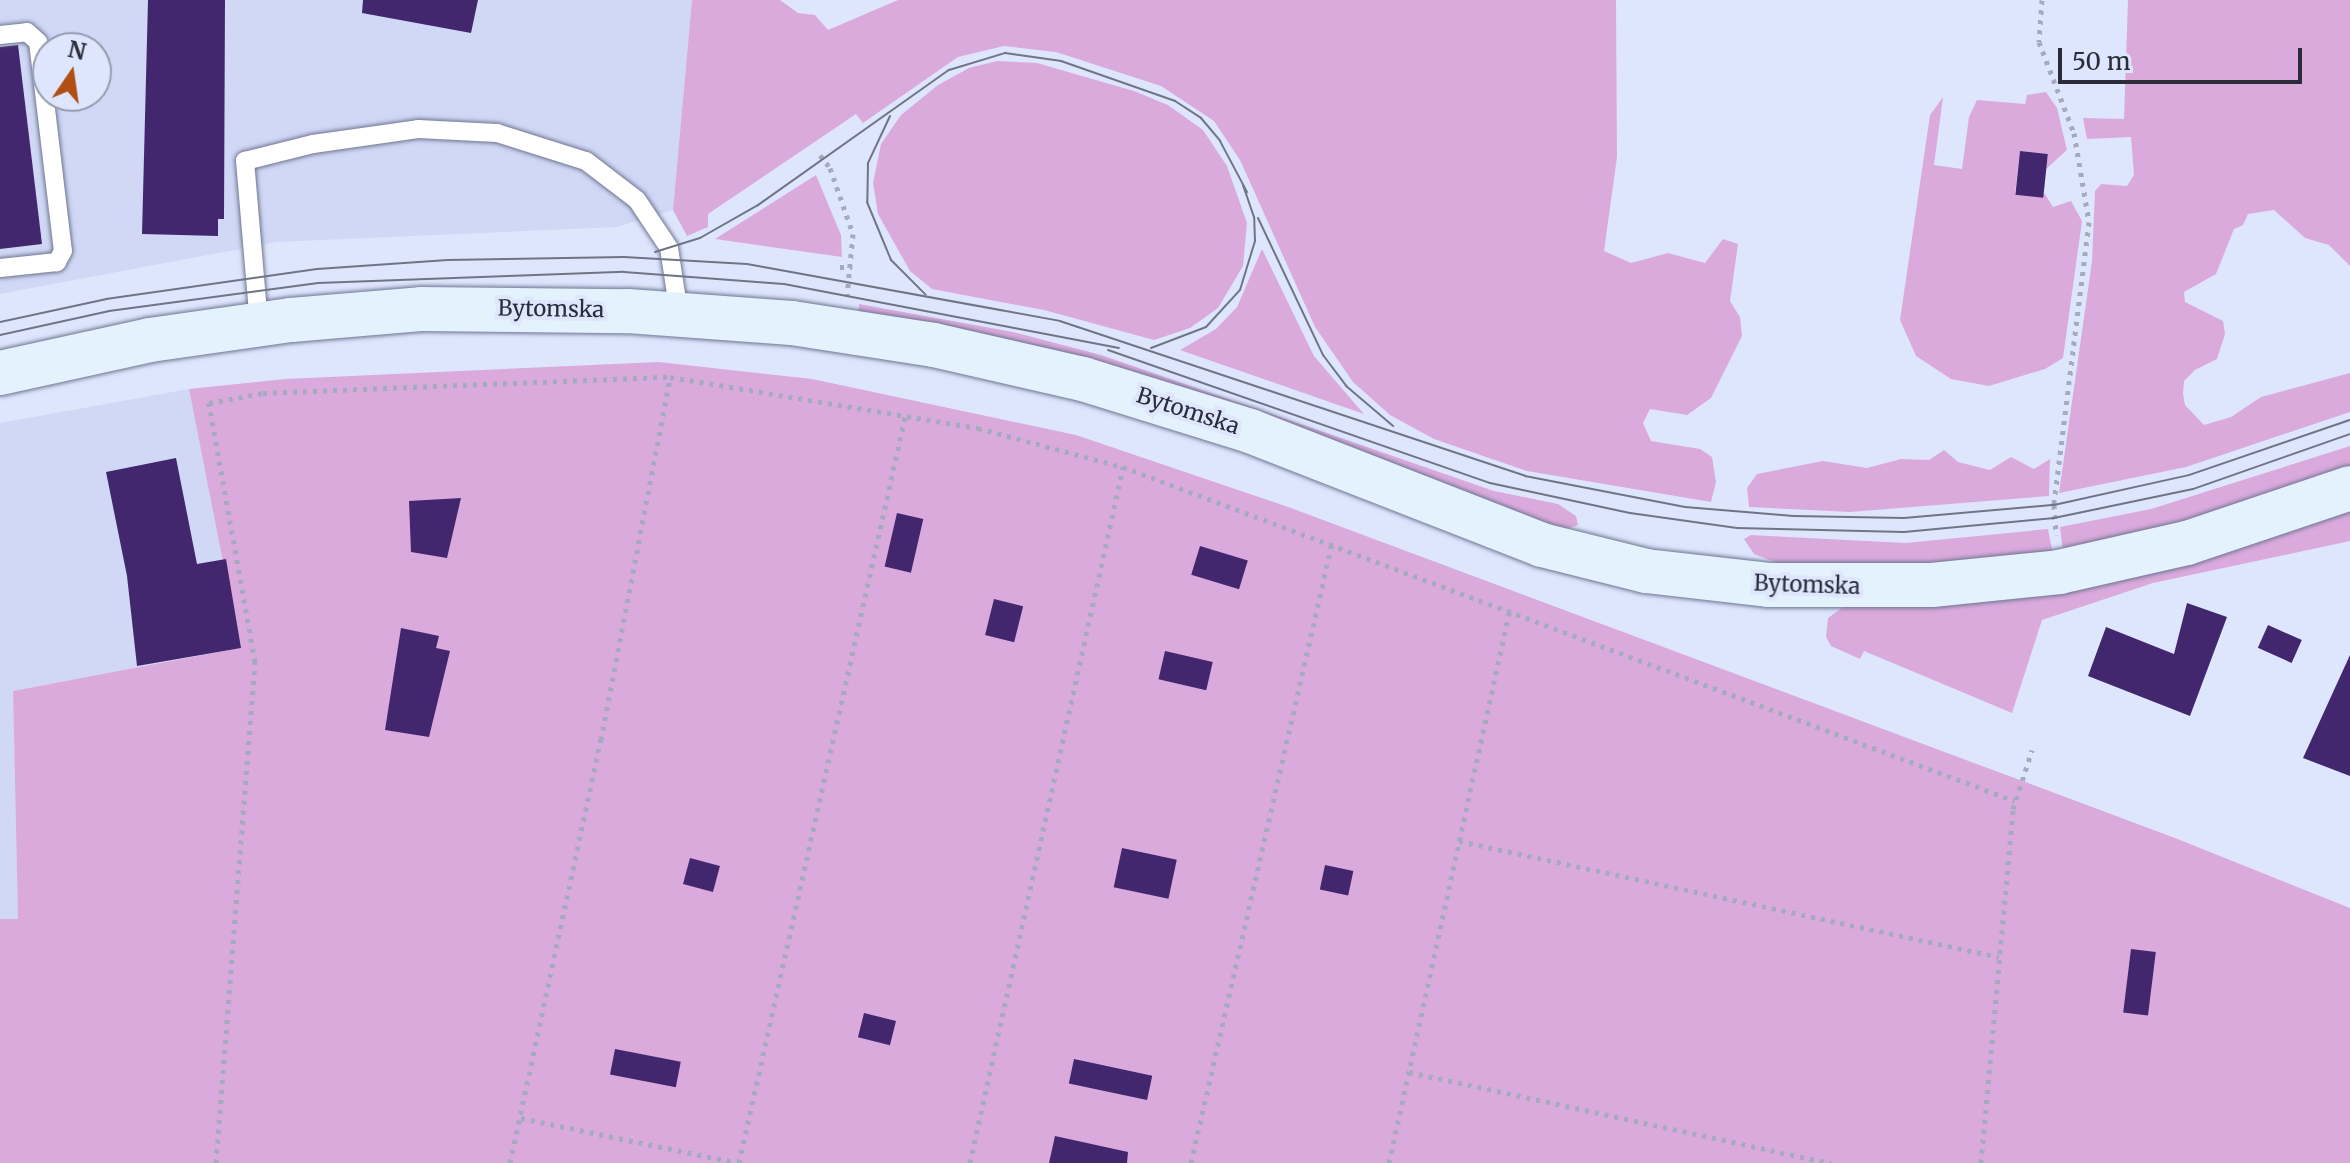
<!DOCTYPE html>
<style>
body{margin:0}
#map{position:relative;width:2350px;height:1163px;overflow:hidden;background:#dee6fe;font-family:Merriweather,serif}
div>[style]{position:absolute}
.built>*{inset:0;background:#d0d8f6}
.green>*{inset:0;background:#dbaadd}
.building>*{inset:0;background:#43276e;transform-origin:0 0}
.path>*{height:5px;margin-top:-2.5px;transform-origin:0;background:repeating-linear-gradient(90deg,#a5abbf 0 4px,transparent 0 10px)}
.roads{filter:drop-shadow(0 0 2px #6e7691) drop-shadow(0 0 2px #6e7691)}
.lane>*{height:18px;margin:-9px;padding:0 9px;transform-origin:9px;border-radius:9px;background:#fff}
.secondary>*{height:44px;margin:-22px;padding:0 22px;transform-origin:22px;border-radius:22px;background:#e4f2fe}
.tram>*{height:2px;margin:-1px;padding:0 1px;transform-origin:1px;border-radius:1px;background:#707586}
span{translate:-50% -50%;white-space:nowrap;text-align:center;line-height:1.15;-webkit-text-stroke:8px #dee6fe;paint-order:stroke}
.street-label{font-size:22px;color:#2a2d39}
.north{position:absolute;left:32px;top:32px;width:80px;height:80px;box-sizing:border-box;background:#dee6fe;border:2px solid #969caf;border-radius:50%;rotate:13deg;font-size:22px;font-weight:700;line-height:32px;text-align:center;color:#2a2d39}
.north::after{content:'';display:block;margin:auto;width:28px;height:36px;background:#b04e14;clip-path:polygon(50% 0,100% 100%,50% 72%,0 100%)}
.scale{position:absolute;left:2058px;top:48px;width:244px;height:36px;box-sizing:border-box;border:4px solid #2a2d39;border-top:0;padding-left:10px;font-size:24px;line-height:28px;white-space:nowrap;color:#2a2d39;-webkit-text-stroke:6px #dee6fe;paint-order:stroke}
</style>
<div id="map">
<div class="built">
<i style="clip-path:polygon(evenodd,0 0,692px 0,673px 210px,617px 227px,277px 242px,0 294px,0 0,48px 48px,96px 48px,96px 96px,48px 96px,48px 48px)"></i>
<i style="clip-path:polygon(189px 389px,241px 649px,13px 691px,18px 920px,0 919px,0 423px)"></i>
</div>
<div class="green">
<i style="clip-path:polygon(692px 0,780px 0,798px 13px,815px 15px,828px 30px,898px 0,1616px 0,1617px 157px,1604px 251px,1631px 263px,1668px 253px,1705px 263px,1723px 239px,1738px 244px,1730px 301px,1740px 317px,1742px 336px,1711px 398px,1687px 415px,1650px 409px,1643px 423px,1651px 441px,1700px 449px,1712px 457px,1716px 482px,1711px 502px,1527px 471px,1434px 439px,1390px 415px,1353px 382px,1315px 327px,1240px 160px,1214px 121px,1161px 86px,1056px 52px,1004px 46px,958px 57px,863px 123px,856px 114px,708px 214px,708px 227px,687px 236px,673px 210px)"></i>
<i style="clip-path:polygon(2128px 0,2350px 0,2350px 266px,2329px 245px,2305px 238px,2274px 210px,2248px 214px,2243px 225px,2234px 229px,2216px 274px,2184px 292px,2185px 302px,2223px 321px,2225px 334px,2217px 359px,2195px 370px,2184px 381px,2183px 394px,2185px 405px,2204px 425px,2231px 417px,2261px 397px,2350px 373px,2350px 412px,2186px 467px,2059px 493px,2092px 261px,2095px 191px,2101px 184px,2127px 186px,2134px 175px,2131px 137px,2087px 139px,2083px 118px,2124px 119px)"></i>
<i style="clip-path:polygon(997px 61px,1037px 63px,1134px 91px,1168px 105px,1203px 130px,1227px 166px,1247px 223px,1243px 266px,1218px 308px,1190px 328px,1154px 340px,1044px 310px,932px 289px,910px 271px,878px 214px,873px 183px,881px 144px,901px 115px,938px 85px,969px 68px)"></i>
<i style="clip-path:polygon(2046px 92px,2057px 108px,2067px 150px,2046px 169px,2048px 154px,2020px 151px,2015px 194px,2045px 194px,2053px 207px,2071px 201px,2082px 221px,2063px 358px,2045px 369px,1989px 386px,1951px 379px,1916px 356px,1900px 320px,1930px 115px,1943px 97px,1934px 165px,1962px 169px,1969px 117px,1977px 100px,2025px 104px,2027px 95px)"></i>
<i style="clip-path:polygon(816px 175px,841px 235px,842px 257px,715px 239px)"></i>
<i style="clip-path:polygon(1262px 249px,1314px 356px,1364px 414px,1180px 350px,1216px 329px,1237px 307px)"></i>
<i style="clip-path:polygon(859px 304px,1013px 332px,1101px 355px,1494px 491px,1558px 504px,1576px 516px,1578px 525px,1563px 530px,859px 312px)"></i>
<i style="clip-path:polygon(659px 362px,812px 379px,1076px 435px,1291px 508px,2175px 838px,2350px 908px,2350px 1163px,0 1163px,0 919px,18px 919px,13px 691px,240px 648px,189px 389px,285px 379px)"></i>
<i style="clip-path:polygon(2350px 446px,2350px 469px,2183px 530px,2063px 552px,2060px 527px,2151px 509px)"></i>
<i style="clip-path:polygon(1944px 450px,1958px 462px,1990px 470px,2011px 457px,2034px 469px,2050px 459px,2049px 496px,1850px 512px,1749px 507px,1747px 488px,1757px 474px,1823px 461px,1867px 468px,1901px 459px,1929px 460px)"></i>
<i style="clip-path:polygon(2350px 507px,2350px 541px,2153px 583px,2042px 620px,2012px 713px,1864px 651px,1860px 659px,1831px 646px,1826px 637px,1828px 618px,1846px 605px)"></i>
<i style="clip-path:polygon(2048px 529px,2053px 555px,2000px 563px,1789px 567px,1754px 554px,1744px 539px,1751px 535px,1906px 543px)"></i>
</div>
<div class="building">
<i style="clip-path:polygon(148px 0,225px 0,224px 219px,218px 219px,218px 236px,142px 234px)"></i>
<i style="clip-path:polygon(363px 0,478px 0,471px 33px,362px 13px)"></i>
<i style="clip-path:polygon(18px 45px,42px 244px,0 249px,0 47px)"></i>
<i style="left:2020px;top:151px;width:28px;height:44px;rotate:6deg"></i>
<i style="clip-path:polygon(176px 458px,197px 564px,226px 559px,241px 648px,137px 666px,127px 576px,106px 472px)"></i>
<i style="clip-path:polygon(461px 498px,447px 558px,411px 552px,409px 501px)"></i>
<i style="left:897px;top:513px;width:27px;height:55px;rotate:13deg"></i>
<i style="left:1200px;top:546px;width:50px;height:30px;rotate:17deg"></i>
<i style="left:994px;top:599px;width:30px;height:37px;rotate:14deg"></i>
<i style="clip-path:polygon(2187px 603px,2227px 617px,2190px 716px,2088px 676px,2106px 627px,2174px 654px)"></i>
<i style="left:2268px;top:625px;width:37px;height:25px;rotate:24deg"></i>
<i style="clip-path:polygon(401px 628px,439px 636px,436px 648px,450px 651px,429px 737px,385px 730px)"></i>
<i style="left:1165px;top:651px;width:49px;height:29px;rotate:13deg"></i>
<i style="clip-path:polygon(2350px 655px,2350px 776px,2303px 758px)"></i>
<i style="left:1122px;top:848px;width:56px;height:40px;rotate:12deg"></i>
<i style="left:690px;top:858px;width:31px;height:27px;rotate:15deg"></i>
<i style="left:1325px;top:865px;width:29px;height:25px;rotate:12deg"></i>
<i style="left:2131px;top:949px;width:25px;height:64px;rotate:7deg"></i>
<i style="left:864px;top:1013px;width:33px;height:25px;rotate:14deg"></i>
<i style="left:615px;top:1049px;width:67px;height:26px;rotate:11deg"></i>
<i style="left:1074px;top:1059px;width:80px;height:25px;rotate:12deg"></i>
<i style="clip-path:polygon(1055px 1136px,1128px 1152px,1127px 1163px,1049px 1163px)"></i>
</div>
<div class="path">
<i style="left:2042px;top:0;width:42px;rotate:94.1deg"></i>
<i style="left:2039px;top:42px;width:97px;rotate:69deg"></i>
<i style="left:2074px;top:133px;width:90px;rotate:80.4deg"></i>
<i style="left:2089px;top:222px;width:285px;rotate:97.1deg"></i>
<i style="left:2054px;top:505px;width:30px;rotate:86deg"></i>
<i style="left:820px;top:155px;width:16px;rotate:52deg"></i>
<i style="left:830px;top:168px;width:70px;rotate:70.8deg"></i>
<i style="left:853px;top:234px;width:62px;rotate:95.5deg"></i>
<i style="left:840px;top:267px;width:12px"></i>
<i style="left:1459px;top:841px;width:552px;rotate:12.12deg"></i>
<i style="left:1409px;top:1072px;width:432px;rotate:12.2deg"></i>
<i style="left:521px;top:1118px;width:222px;rotate:11.7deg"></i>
<i style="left:216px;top:1163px;width:503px;rotate:-85.55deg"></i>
<i style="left:255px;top:662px;width:263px;rotate:-100.1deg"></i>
<i style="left:209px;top:403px;width:55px;rotate:-10.5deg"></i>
<i style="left:263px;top:393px;width:407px;rotate:-2.3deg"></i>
<i style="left:670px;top:377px;width:312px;rotate:9.4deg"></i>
<i style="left:978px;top:428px;width:150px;rotate:15.1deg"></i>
<i style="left:1123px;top:467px;width:952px;rotate:20.53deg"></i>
<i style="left:510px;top:1163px;width:433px;rotate:-77.9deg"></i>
<i style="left:601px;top:740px;width:369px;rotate:-79.2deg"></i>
<i style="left:739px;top:1163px;width:768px;rotate:-77.45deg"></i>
<i style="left:970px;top:1163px;width:713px;rotate:-77.6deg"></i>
<i style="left:1191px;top:1163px;width:636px;rotate:-77.19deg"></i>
<i style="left:1389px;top:1163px;width:567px;rotate:-77.68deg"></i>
<i style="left:1981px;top:1163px;width:355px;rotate:-84.8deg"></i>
<i style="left:2013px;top:809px;width:62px;rotate:-72.1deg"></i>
</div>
<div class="roads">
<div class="lane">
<i style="left:0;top:35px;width:27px;rotate:-6deg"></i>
<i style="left:27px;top:32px;width:15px;rotate:42deg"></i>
<i style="left:38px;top:42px;width:210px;rotate:83.2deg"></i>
<i style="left:63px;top:251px;width:13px;rotate:119deg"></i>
<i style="left:57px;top:262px;width:57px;rotate:174deg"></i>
<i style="left:259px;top:324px;width:164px;rotate:-94.9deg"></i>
<i style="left:245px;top:161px;width:70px;rotate:-14deg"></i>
<i style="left:313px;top:144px;width:106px;rotate:-8.1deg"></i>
<i style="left:418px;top:129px;width:79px;rotate:2.9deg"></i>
<i style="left:497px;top:133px;width:93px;rotate:17.5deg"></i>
<i style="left:586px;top:161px;width:64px;rotate:37.4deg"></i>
<i style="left:637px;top:200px;width:58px;rotate:56.3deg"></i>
<i style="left:669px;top:248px;width:66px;rotate:81.3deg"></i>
</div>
<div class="secondary">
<i style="left:0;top:373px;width:154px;rotate:-12.4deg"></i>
<i style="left:150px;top:340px;width:142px;rotate:-8.1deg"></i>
<i style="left:291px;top:320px;width:130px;rotate:-4.8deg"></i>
<i style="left:421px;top:309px;width:207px;rotate:0.6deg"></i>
<i style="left:628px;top:311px;width:164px;rotate:4.2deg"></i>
<i style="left:792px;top:323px;width:144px;rotate:8.8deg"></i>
<i style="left:934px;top:345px;width:153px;rotate:12.9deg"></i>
<i style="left:1083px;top:379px;width:175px;rotate:17.3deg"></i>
<i style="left:1250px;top:431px;width:313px;rotate:21.3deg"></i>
<i style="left:1542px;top:545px;width:107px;rotate:14deg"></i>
<i style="left:1646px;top:571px;width:123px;rotate:6.5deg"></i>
<i style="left:1768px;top:585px;width:164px"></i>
<i style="left:1932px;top:585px;width:128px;rotate:-5.8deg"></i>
<i style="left:2059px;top:572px;width:131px;rotate:-12.8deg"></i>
<i style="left:2187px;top:543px;width:172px;rotate:-18.6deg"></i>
</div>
</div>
<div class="tram">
<i style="left:890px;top:116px;width:52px;rotate:115.1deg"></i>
<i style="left:868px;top:163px;width:39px;rotate:91deg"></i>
<i style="left:867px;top:202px;width:63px;rotate:67.5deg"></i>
<i style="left:891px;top:260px;width:49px;rotate:45deg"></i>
<i style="left:1258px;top:218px;width:152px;rotate:64.6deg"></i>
<i style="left:1323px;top:355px;width:39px;rotate:53deg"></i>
<i style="left:1346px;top:386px;width:62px;rotate:40.4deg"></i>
<i style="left:655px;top:252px;width:47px;rotate:-17.3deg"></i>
<i style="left:700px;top:238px;width:67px;rotate:-29.6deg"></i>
<i style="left:758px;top:205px;width:234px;rotate:-35.3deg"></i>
<i style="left:949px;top:70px;width:59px;rotate:-16.9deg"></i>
<i style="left:1005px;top:53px;width:57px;rotate:8.1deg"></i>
<i style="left:1061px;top:61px;width:121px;rotate:19.3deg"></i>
<i style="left:1175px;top:101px;width:31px;rotate:33deg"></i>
<i style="left:1201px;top:118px;width:30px;rotate:50deg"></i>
<i style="left:1220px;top:141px;width:58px;rotate:62.1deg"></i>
<i style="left:0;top:322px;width:108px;rotate:-12.2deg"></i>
<i style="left:106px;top:299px;width:213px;rotate:-8.1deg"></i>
<i style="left:317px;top:269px;width:131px;rotate:-3.9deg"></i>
<i style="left:448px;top:260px;width:176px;rotate:-1deg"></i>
<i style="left:624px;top:257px;width:123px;rotate:3.3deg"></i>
<i style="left:747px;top:264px;width:318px;rotate:10.3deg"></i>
<i style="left:1060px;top:321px;width:490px;rotate:18.4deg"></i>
<i style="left:1525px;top:476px;width:163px;rotate:11deg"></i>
<i style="left:1685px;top:507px;width:109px;rotate:4.7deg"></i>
<i style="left:1794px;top:516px;width:110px;rotate:1deg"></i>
<i style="left:1904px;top:518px;width:151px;rotate:-5deg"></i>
<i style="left:2054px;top:505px;width:138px;rotate:-12.5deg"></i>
<i style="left:2189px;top:475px;width:170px;rotate:-18.9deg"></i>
<i style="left:0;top:335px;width:112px;rotate:-12.4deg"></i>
<i style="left:109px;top:311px;width:211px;rotate:-7.6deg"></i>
<i style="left:318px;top:283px;width:306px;rotate:-2.1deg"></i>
<i style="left:624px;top:272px;width:160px;rotate:4.3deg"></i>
<i style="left:784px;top:284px;width:341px;rotate:10.8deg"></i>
<i style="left:1151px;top:348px;width:59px;rotate:-20.9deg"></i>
<i style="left:1206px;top:327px;width:50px;rotate:-47.4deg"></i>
<i style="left:1240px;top:290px;width:51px;rotate:-73deg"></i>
<i style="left:1255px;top:241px;width:24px;rotate:-92deg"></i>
<i style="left:1254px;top:217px;width:34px;rotate:-109deg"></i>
<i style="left:1108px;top:350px;width:404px;rotate:19.2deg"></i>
<i style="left:1490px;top:483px;width:143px;rotate:12.1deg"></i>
<i style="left:1630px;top:513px;width:108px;rotate:8deg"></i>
<i style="left:1737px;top:528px;width:167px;rotate:1.4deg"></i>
<i style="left:1904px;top:532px;width:151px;rotate:-5.3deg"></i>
<i style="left:2054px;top:518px;width:142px;rotate:-11.8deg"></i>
<i style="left:2193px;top:489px;width:166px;rotate:-19.3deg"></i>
</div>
<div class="street-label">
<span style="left:551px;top:309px;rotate:1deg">Bytomska</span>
<span style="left:1188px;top:411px;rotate:18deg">Bytomska</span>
<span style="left:1807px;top:585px;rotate:2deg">Bytomska</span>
</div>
<div class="north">N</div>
<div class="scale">50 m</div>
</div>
